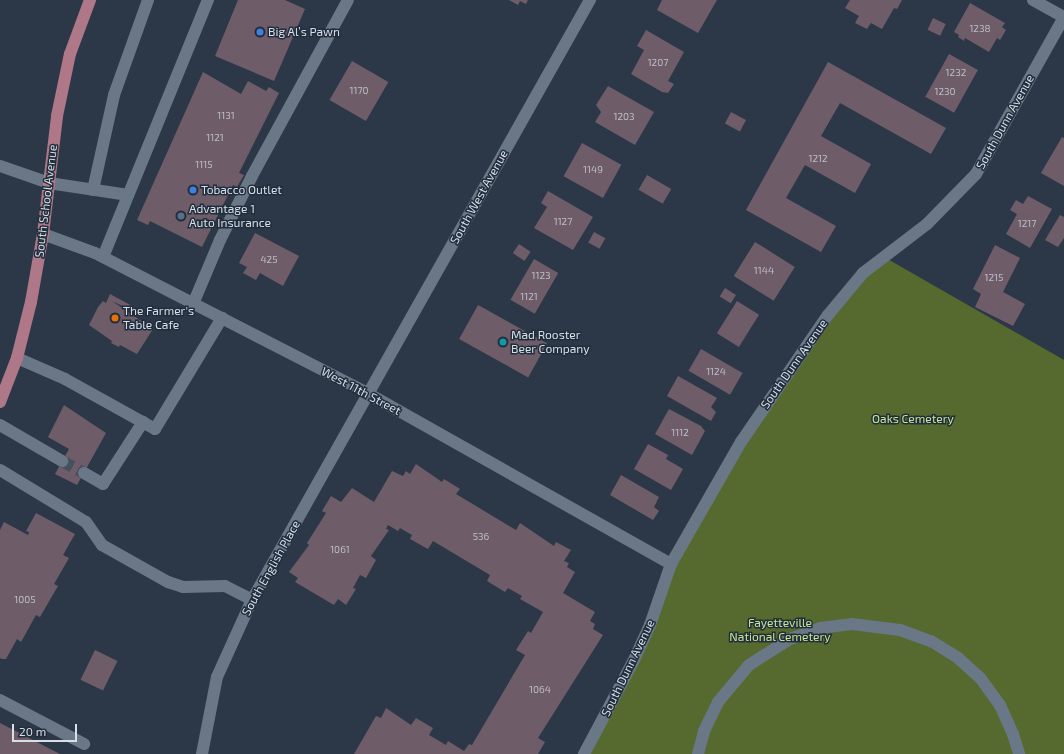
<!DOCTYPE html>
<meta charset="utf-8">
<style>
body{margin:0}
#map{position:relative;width:1064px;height:754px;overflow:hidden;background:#2c3847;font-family:"Exo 2",sans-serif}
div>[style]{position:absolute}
.green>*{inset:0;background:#566a2f}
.building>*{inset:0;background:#6e5c69;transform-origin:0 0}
.minor-tunnel>*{height:12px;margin-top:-6px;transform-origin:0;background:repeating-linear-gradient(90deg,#46515f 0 12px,transparent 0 18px)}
.minor>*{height:12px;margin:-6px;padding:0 6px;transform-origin:6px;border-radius:6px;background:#697787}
.major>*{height:12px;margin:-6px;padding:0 6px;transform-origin:6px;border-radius:6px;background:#af7889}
.dots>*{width:11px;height:11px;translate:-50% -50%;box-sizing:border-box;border:2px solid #222e3d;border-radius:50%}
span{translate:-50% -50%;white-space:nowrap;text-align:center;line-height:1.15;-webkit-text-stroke:3px #222e3d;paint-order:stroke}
.number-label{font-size:10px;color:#bdbec8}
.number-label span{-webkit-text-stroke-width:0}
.poi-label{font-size:12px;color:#d7dfe8}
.left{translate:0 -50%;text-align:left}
.street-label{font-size:12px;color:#d7dfe8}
.park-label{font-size:12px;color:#c5e68d}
.scale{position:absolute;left:12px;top:724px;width:65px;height:18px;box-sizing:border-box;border:2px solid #d7dfe8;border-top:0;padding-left:5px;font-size:12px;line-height:14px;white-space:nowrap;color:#d7dfe8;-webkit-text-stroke:3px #222e3d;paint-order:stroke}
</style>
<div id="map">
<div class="green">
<i style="clip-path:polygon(884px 257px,1064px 360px,1064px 754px,584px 754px,633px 662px,671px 564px,828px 315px)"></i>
</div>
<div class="building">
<i style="clip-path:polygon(238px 0,285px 0,305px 9px,274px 81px,215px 56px)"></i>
<i style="clip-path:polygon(509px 0,528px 0,526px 4px,520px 1px,518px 5px)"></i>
<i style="clip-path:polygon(662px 0,717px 0,698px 33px,657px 10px)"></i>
<i style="clip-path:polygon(850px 0,902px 0,897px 9px,894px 8px,882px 29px,871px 23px,867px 29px,855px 23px,859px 16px,845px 8px)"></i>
<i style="clip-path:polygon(970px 3px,1005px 23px,1002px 27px,1006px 30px,1000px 40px,997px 38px,989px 52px,965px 38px,964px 41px,958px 37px,959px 35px,954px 32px)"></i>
<i style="left:933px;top:18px;width:14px;height:13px;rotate:25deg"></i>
<i style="clip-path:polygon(646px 30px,684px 52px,668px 81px,674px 84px,668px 93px,662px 92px,631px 74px,644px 50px,637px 46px)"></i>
<i style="left:949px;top:54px;width:33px;height:49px;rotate:29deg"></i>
<i style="left:352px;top:61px;width:42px;height:45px;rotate:30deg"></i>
<i style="clip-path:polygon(828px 62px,946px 128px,931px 154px,840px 103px,821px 136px,871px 164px,855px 193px,805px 165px,786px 198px,836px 226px,821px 252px,746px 210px)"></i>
<i style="clip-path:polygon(203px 72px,241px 94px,248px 81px,266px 91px,269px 87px,279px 93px,239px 173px,244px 175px,237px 187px,233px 185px,202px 247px,150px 221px,148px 225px,137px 220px)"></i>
<i style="clip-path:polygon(608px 86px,654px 112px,635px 145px,595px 122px,601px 112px,596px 105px)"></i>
<i style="left:731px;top:112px;width:17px;height:13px;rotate:28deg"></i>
<i style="clip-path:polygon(1062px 137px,1064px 138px,1064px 186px,1041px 173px)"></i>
<i style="left:582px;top:143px;width:45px;height:38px;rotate:29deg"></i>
<i style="left:647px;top:175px;width:28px;height:17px;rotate:30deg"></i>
<i style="clip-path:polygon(548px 191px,593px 217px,573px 250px,534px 228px,547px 207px,541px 203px)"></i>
<i style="clip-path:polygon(1028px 196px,1052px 209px,1030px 248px,1006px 234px,1017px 214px,1010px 210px,1016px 200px,1023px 204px)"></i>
<i style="clip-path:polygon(1060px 215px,1064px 217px,1064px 238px,1058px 247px,1045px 240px)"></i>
<i style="left:594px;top:232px;width:13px;height:12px;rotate:29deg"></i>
<i style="clip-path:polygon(255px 233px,299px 256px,283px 286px,260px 273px,256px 280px,243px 273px,247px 267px,239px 263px)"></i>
<i style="left:755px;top:242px;width:47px;height:40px;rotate:32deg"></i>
<i style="left:519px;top:244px;width:14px;height:11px;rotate:34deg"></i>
<i style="clip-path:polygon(995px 245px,1020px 258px,1003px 292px,1025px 304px,1013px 326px,975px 307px,981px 294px,973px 289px)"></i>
<i style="left:534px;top:259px;width:28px;height:47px;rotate:30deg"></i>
<i style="left:725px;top:288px;width:13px;height:10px;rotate:32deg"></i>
<i style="clip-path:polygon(110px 294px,134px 307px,131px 310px,112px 301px,153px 329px,137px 354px,120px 345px,119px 347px,111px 343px,112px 341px,89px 325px,98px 307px,103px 301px,106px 303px)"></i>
<i style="left:737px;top:301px;width:26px;height:38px;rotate:32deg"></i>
<i style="left:478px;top:305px;width:79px;height:39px;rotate:29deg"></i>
<i style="left:701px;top:349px;width:48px;height:25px;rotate:30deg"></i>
<i style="clip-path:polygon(678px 376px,717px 398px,711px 407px,716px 412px,711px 421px,667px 396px)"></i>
<i style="clip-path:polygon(64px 405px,106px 433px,77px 485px,55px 474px,69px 449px,48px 437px)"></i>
<i style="clip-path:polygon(669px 409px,701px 426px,705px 431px,692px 455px,655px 434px)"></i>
<i style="clip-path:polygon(648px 444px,668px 455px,666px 459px,683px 469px,671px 490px,634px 469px)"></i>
<i style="clip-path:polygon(416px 464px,442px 482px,444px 479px,460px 489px,456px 494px,516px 530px,520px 523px,554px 546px,556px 542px,571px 550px,564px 561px,569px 563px,567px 567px,575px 572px,563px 593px,595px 612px,590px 621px,595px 624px,593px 629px,603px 635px,538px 738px,545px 742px,538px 754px,354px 754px,376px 716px,381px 718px,386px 708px,411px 725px,416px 718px,433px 728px,429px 735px,446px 745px,448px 741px,464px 751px,469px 744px,472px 745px,525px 655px,516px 650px,528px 631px,531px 633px,543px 612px,520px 599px,522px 596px,508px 588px,505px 592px,487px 581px,490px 575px,433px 541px,428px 549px,410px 539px,412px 535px,400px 528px,398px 531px,388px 525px,386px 529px,389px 530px,371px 556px,376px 560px,366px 578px,360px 575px,353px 588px,356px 589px,346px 605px,338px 599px,334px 605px,295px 582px,298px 578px,289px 572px,309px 545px,307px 543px,326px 513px,322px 511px,331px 496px,341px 502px,352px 488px,374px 502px,392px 471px,403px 476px,406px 471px,410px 474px)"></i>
<i style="clip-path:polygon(621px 475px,659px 497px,654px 507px,659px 511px,653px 520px,610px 495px)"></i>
<i style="clip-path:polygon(36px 513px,75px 534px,63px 555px,69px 558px,54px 584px,58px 586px,40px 617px,36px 615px,21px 642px,17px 639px,6px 659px,2px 659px,0 658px,0 530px,4px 522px,28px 535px,29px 532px,26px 531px)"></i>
<i style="left:95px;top:650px;width:25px;height:33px;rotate:26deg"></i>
<i style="clip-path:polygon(0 723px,60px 754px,0 754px)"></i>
</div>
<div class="minor-tunnel">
<i style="left:62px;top:461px;width:25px;rotate:29deg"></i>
</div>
<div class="minor">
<i style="left:1033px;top:0;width:35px;rotate:29deg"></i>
<i style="left:0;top:166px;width:52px;rotate:19.1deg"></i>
<i style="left:49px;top:183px;width:80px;rotate:8.6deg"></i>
<i style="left:93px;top:190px;width:97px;rotate:-77.5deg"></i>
<i style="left:114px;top:95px;width:101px;rotate:-70.3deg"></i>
<i style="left:43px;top:234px;width:55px;rotate:20.1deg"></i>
<i style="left:95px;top:253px;width:308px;rotate:27.2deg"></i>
<i style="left:369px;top:394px;width:347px;rotate:29.4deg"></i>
<i style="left:103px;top:257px;width:278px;rotate:-67.8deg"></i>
<i style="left:193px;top:304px;width:69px;rotate:-67.1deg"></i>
<i style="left:220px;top:240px;width:72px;rotate:-63.4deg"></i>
<i style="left:252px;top:176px;width:200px;rotate:-61.4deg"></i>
<i style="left:17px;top:358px;width:52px;rotate:23.6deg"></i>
<i style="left:65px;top:379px;width:103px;rotate:29.1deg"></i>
<i style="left:155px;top:429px;width:130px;rotate:-58.9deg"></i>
<i style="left:0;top:425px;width:72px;rotate:30.1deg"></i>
<i style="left:0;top:470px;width:100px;rotate:31.2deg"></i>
<i style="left:86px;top:522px;width:28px;rotate:55deg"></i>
<i style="left:102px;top:545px;width:76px;rotate:29.3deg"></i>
<i style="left:168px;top:582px;width:16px;rotate:18deg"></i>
<i style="left:183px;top:587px;width:42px;rotate:-1.4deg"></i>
<i style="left:225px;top:586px;width:30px;rotate:27deg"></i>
<i style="left:84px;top:473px;width:22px;rotate:30deg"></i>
<i style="left:103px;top:484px;width:74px;rotate:-57.2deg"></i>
<i style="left:0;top:700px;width:95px;rotate:27.6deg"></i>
<i style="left:202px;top:754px;width:78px;rotate:-79deg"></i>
<i style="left:217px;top:677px;width:85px;rotate:-65.6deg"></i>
<i style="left:252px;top:600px;width:689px;rotate:-60.61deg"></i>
<i style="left:584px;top:754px;width:104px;rotate:-62deg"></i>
<i style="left:633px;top:662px;width:41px;rotate:-65.3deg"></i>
<i style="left:650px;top:625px;width:65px;rotate:-71deg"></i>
<i style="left:671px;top:564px;width:141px;rotate:-60.2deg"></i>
<i style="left:741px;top:442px;width:154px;rotate:-55.6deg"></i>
<i style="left:828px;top:315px;width:55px;rotate:-50.2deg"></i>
<i style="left:863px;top:273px;width:81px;rotate:-37.4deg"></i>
<i style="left:927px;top:224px;width:70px;rotate:-45.6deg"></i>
<i style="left:976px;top:174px;width:180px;rotate:-60.7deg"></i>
<i style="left:698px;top:754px;width:24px;rotate:-75deg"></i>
<i style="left:704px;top:731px;width:32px;rotate:-64deg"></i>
<i style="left:718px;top:702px;width:48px;rotate:-50deg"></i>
<i style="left:749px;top:665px;width:49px;rotate:-32.4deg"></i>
<i style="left:790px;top:639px;width:32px;rotate:-20deg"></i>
<i style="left:820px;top:628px;width:32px;rotate:-7deg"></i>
<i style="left:852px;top:624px;width:48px;rotate:7.1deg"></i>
<i style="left:900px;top:630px;width:33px;rotate:20deg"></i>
<i style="left:931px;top:641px;width:32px;rotate:32deg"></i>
<i style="left:958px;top:658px;width:31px;rotate:42deg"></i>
<i style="left:981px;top:679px;width:32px;rotate:54deg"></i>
<i style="left:1000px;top:705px;width:32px;rotate:66deg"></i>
<i style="left:1013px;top:734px;width:21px;rotate:73deg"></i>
</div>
<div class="major">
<i style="left:0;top:402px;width:47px;rotate:-68.9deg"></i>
<i style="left:17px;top:358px;width:58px;rotate:-76deg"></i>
<i style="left:31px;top:302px;width:69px;rotate:-80deg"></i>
<i style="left:43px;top:234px;width:119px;rotate:-83.2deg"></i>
<i style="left:57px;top:116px;width:63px;rotate:-78.2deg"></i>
<i style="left:70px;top:54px;width:58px;rotate:-69.7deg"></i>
</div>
<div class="dots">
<i style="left:260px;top:32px;background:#3f7fe0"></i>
<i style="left:193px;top:190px;background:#3f7fe0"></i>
<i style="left:181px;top:216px;background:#5c6f8a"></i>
<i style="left:115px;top:318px;background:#e8710a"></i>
<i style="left:503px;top:342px;background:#0f9aa8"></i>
</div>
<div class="number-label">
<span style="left:980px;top:29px">1238</span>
<span style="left:658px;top:63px">1207</span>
<span style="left:956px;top:73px">1232</span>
<span style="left:359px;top:91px">1170</span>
<span style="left:945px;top:92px">1230</span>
<span style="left:226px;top:116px">1131</span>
<span style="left:624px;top:117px">1203</span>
<span style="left:215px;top:138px">1121</span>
<span style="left:818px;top:159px">1212</span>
<span style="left:204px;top:165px">1115</span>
<span style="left:593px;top:170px">1149</span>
<span style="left:563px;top:222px">1127</span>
<span style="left:1027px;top:224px">1217</span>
<span style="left:269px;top:260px">425</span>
<span style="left:764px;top:271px">1144</span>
<span style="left:541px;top:276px">1123</span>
<span style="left:994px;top:278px">1215</span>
<span style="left:529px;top:297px">1121</span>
<span style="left:716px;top:372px">1124</span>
<span style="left:680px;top:433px">1112</span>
<span style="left:481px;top:537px">536</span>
<span style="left:340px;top:550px">1061</span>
<span style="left:25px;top:600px">1005</span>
<span style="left:540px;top:690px">1064</span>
</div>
<div class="poi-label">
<span class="left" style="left:268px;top:32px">Big Al’s Pawn</span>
<span class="left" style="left:201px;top:190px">Tobacco Outlet</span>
<span class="left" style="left:189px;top:216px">Advantage 1<br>Auto Insurance</span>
<span class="left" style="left:123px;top:318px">The Farmer's<br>Table Cafe</span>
<span class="left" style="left:511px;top:342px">Mad Rooster<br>Beer Company</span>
</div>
<div class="street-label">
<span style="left:1005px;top:122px;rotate:-61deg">South Dunn Avenue</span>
<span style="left:479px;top:197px;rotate:-61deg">South West Avenue</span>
<span style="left:46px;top:201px;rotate:-83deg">South School Avenue</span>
<span style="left:794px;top:364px;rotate:-55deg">South Dunn Avenue</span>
<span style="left:361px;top:391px;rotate:28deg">West 11th Street</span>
<span style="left:271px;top:568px;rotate:-61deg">South English Place</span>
<span style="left:628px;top:668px;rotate:-64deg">South Dunn Avenue</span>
</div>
<div class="park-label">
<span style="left:913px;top:419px">Oaks Cemetery</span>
<span style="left:780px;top:630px">Fayetteville<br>National Cemetery</span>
</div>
<div class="scale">20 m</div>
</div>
